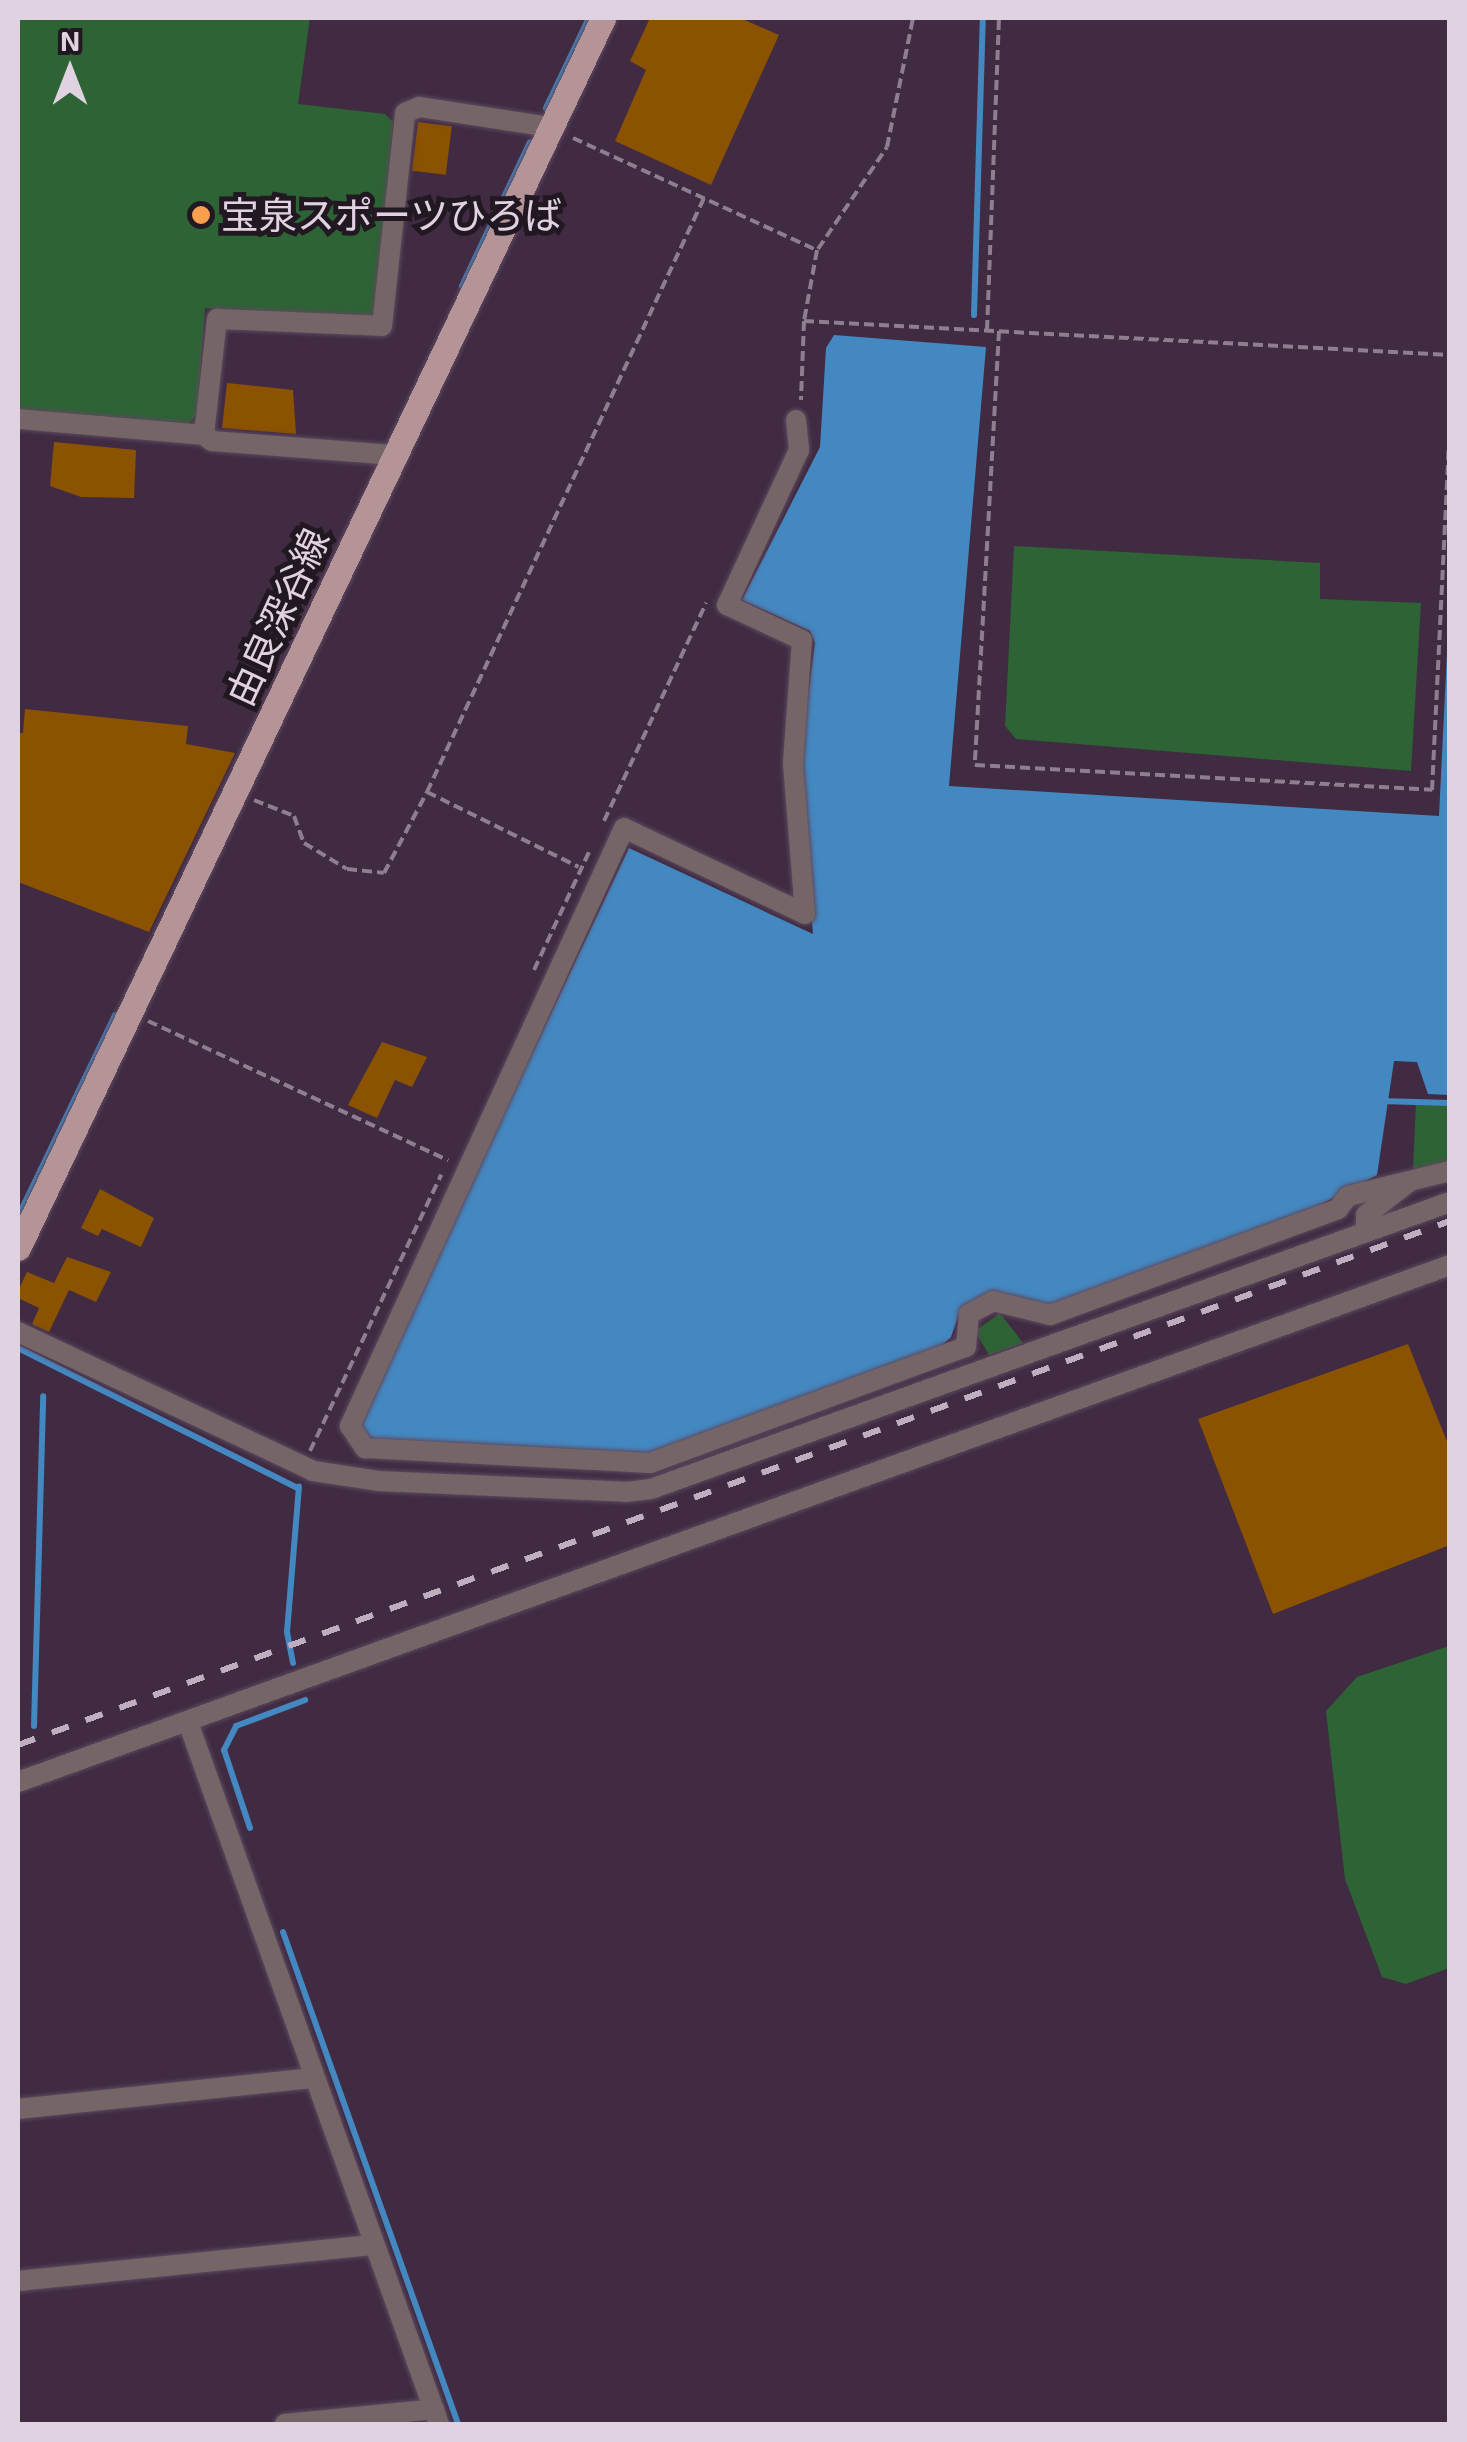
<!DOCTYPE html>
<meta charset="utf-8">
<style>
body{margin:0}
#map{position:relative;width:1467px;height:2442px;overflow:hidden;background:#402b42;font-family:"Exo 2","Noto Sans JP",sans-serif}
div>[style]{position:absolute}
.green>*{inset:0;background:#2d6335}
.water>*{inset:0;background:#4488c1}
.stream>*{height:6px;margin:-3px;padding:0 3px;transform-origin:3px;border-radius:3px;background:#4488c1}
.building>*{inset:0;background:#8b5200;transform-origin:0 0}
.path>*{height:4px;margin-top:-2px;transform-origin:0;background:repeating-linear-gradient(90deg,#8f7d90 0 10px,transparent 0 15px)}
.roads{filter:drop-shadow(0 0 2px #5d495f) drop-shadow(0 0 2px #5d495f)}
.minor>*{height:20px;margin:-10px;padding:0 10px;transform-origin:10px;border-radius:10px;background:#756567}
.major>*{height:25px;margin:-12.5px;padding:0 12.5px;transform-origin:12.5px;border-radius:12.5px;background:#b59498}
.rail>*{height:6px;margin-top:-3px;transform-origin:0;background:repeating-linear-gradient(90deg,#beaebf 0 18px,transparent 0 36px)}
.dots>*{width:28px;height:28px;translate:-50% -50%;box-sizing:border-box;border:5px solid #211822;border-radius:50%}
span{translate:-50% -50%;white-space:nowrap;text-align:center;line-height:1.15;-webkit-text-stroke:10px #211822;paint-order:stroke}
.poi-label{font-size:38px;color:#e0d2e1}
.left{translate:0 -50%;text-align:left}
.street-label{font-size:38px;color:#e0d2e1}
.frame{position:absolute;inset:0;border:20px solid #e0d2e1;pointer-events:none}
.north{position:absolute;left:20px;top:20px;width:100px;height:100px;-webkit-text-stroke:8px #211822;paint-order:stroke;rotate:0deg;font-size:28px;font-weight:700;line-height:40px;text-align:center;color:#e0d2e1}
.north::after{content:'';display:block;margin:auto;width:35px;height:45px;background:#e0d2e1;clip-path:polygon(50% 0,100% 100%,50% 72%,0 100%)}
</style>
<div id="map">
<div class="green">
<i style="clip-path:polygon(18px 18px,310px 18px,298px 104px,385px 114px,393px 122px,375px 316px,367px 322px,205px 308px,197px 415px,189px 423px,18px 409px)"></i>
<i style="clip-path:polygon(1014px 546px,1320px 563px,1320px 599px,1421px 603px,1411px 771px,1016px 739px,1005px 726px)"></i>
<i style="clip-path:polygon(1416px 1104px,1449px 1104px,1449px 1162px,1419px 1173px,1413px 1167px)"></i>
<i style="clip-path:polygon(1000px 1313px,1023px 1343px,989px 1355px,975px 1331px)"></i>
<i style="clip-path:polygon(1449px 1646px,1449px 1968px,1406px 1984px,1382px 1977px,1345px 1879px,1326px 1711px,1357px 1677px)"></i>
</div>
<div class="water">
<i style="clip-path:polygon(834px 335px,986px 347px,949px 786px,1439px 816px,1449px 611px,1449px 1095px,1428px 1094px,1417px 1062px,1394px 1061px,1377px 1175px,1314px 1208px,1048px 1309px,995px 1297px,958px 1317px,951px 1337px,932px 1354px,647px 1457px,369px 1445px,356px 1426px,629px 848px,813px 934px,798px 772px,815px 643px,810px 631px,742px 600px,820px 447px,826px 348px)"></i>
</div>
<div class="stream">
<i style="left:546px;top:108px;width:100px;rotate:-64.5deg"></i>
<i style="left:462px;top:286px;width:159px;rotate:-64.7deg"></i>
<i style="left:974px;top:315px;width:297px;rotate:-88.3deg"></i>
<i style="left:1381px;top:1101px;width:69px;rotate:1.7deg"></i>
<i style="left:18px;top:1217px;width:224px;rotate:-64.3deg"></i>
<i style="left:18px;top:1348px;width:312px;rotate:26.6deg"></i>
<i style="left:293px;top:1663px;width:32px;rotate:-101deg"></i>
<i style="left:287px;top:1632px;width:146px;rotate:-85.3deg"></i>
<i style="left:34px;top:1726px;width:330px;rotate:-88.4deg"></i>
<i style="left:250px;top:1828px;width:82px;rotate:-108.4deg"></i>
<i style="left:224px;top:1750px;width:27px;rotate:-63deg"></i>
<i style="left:236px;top:1726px;width:74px;rotate:-20.6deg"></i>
<i style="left:283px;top:1932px;width:522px;rotate:70.42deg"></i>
</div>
<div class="building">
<i style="clip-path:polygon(650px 18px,740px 18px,779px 35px,711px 185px,615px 141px,646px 70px,630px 61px)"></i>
<i style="left:418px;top:122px;width:34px;height:49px;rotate:7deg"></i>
<i style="clip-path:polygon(227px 383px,293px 390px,296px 434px,222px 428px)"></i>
<i style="clip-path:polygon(54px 442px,136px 450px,134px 498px,81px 497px,50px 486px)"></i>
<i style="clip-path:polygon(25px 709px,188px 726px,186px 744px,235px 753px,149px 932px,18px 882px,18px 733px,23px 733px)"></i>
<i style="clip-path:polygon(382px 1042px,427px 1057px,412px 1087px,395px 1080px,377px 1118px,348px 1105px)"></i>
<i style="clip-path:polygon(100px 1189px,154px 1218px,141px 1247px,102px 1229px,98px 1236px,81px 1228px)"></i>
<i style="clip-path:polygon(67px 1257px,111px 1272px,96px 1302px,69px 1290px,49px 1332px,32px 1324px,39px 1308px,18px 1298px,18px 1291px,27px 1272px,54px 1283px)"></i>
<i style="clip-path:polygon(1408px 1344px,1450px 1449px,1450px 1545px,1273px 1614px,1198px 1419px)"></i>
</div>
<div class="path">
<i style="left:573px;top:138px;width:268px;rotate:24.7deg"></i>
<i style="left:817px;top:250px;width:72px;rotate:100.4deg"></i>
<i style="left:804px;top:321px;width:79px;rotate:92.2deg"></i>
<i style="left:818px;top:249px;width:123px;rotate:-55.9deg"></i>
<i style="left:887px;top:147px;width:132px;rotate:-78.6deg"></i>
<i style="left:804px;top:321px;width:647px;rotate:3.01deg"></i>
<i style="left:987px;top:330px;width:312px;rotate:-87.8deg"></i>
<i style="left:999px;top:331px;width:435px;rotate:93.2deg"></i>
<i style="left:975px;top:765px;width:458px;rotate:3.1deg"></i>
<i style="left:1432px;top:790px;width:372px;rotate:-87.2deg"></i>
<i style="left:427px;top:792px;width:655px;rotate:-65deg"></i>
<i style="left:254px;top:800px;width:43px;rotate:21.8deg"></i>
<i style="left:294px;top:816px;width:29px;rotate:70deg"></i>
<i style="left:304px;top:843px;width:50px;rotate:31.2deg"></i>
<i style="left:347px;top:869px;width:37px;rotate:6deg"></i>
<i style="left:384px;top:873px;width:92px;rotate:-62deg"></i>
<i style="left:427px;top:792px;width:169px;rotate:26.3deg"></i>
<i style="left:604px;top:821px;width:241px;rotate:-64.9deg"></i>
<i style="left:534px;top:970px;width:130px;rotate:-65deg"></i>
<i style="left:148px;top:1021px;width:331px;rotate:24.9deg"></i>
<i style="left:310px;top:1451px;width:306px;rotate:-64.6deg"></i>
</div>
<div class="roads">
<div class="minor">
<i style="left:18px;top:419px;width:187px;rotate:4.9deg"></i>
<i style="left:204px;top:435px;width:117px;rotate:-83.6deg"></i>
<i style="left:217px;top:319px;width:165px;rotate:2.4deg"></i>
<i style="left:382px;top:326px;width:214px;rotate:-83.8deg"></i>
<i style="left:405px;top:113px;width:15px;rotate:-23deg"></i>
<i style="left:419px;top:107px;width:133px;rotate:8.7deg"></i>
<i style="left:796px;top:420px;width:30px;rotate:84deg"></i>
<i style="left:799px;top:450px;width:171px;rotate:114.9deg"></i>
<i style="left:727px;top:605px;width:83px;rotate:25deg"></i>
<i style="left:802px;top:640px;width:124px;rotate:94.2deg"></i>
<i style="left:793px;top:764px;width:150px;rotate:85.4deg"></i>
<i style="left:805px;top:914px;width:200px;rotate:-154.6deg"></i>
<i style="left:624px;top:828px;width:658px;rotate:114.62deg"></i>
<i style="left:350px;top:1426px;width:27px;rotate:56deg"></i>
<i style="left:365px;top:1448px;width:285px;rotate:3deg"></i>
<i style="left:650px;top:1463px;width:337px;rotate:-20.2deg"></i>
<i style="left:966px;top:1347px;width:33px;rotate:-85deg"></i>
<i style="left:969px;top:1314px;width:27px;rotate:-28deg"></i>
<i style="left:993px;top:1301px;width:59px;rotate:13.8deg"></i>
<i style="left:1050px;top:1315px;width:307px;rotate:-20.2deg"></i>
<i style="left:1338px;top:1209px;width:16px;rotate:-52deg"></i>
<i style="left:1348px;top:1196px;width:105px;rotate:-13.8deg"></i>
<i style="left:204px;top:435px;width:10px;rotate:37deg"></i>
<i style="left:212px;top:441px;width:184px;rotate:4.4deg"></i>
<i style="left:1366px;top:1232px;width:17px;rotate:-90deg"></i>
<i style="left:1366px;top:1215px;width:54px;rotate:-37.5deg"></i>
<i style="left:18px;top:1332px;width:326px;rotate:25.2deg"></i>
<i style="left:313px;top:1471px;width:66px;rotate:8.7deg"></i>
<i style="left:378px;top:1481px;width:248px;rotate:2.5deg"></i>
<i style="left:626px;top:1492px;width:25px;rotate:-7deg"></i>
<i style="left:651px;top:1489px;width:849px;rotate:-19.76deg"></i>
<i style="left:188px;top:1722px;width:746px;rotate:70.33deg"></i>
<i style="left:18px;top:1782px;width:1522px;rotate:-19.85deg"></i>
<i style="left:18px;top:2109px;width:297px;rotate:-6deg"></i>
<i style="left:18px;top:2281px;width:358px;rotate:-5.8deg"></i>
<i style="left:285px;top:2424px;width:150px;rotate:-5.7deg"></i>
</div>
<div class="major">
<i style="left:18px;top:1248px;width:1362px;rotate:-64.56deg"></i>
</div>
</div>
<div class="rail">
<i style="left:18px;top:1745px;width:1525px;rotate:-20.1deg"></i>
</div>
<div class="dots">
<i style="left:201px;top:215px;background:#fa9f4e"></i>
</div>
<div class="poi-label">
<span class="left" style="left:221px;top:215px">宝泉スポーツひろば</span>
</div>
<div class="street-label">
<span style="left:277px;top:617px;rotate:-65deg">由良深谷線</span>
</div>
<div class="frame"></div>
<div class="north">N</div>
</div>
